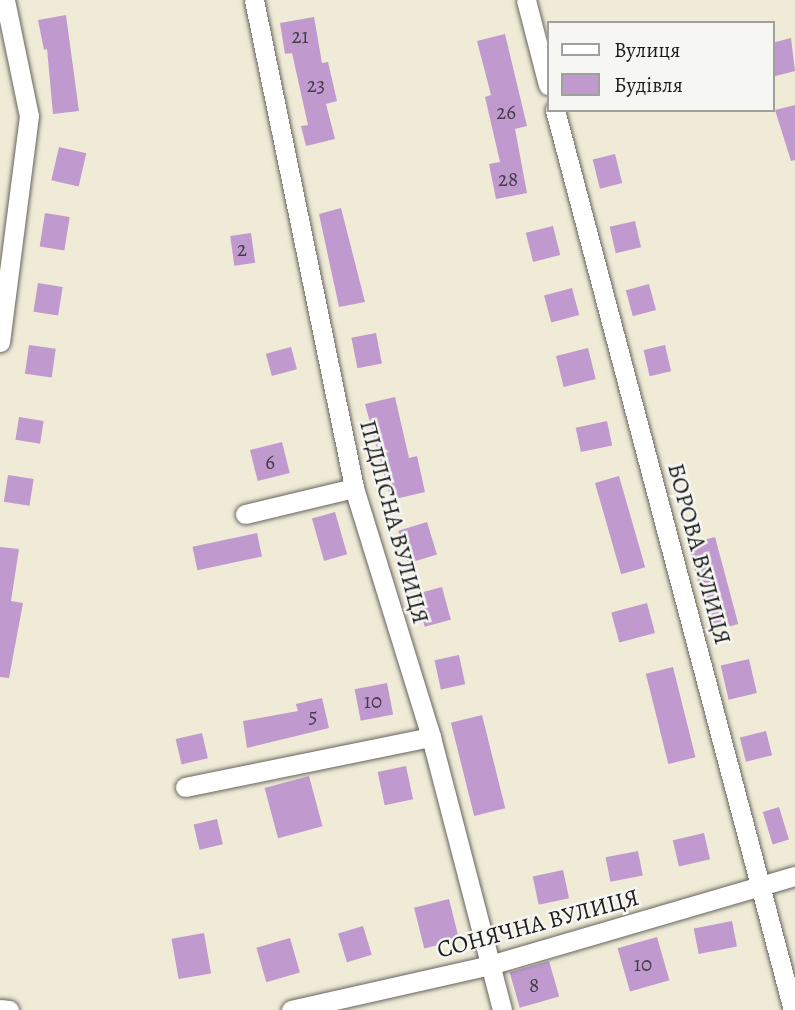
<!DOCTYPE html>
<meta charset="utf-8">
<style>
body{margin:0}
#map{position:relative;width:795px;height:1010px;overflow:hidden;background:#efebd7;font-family:Alegreya,serif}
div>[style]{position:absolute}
.building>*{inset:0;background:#c09ace;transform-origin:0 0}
.roads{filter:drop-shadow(0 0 2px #66645d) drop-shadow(0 0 2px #66645d)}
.minor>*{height:19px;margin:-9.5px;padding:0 9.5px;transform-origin:9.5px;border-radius:9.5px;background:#fff}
span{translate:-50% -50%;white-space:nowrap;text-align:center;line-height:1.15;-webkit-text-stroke:5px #f6f6f2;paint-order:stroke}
.number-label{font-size:21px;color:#453c48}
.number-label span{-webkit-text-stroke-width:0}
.street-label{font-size:24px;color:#1c1c1c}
.legend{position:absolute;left:547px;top:21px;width:228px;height:91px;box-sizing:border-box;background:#f6f6f2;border:2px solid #9f9f9c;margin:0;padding:9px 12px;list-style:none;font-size:21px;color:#1c1c1c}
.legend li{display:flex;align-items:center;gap:14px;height:35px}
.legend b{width:35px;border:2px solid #9f9f9c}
</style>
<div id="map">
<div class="building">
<i style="clip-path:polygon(66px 15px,79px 111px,53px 114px,47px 49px,44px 50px,38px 20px)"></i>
<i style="clip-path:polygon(314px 17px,322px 63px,328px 62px,337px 101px,326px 104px,335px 139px,306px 146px,301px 126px,308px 125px,292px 53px,285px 54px,280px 23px)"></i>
<i style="clip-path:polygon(505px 34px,527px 126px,515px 129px,527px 193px,496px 199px,489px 164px,500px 162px,485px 97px,491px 95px,477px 41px)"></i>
<i style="clip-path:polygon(791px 38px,795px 71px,772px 77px,772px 43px)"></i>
<i style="clip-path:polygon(795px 105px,795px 160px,791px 161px,775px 110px)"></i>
<i style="left:59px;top:147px;width:28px;height:34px;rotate:13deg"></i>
<i style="left:615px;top:154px;width:30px;height:23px;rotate:76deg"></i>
<i style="clip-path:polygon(341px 208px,365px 302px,339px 307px,319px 214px)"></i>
<i style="left:45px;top:213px;width:25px;height:34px;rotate:9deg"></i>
<i style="left:635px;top:221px;width:27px;height:26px;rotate:77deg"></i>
<i style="left:553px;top:226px;width:30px;height:28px;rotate:76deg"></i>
<i style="left:251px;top:233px;width:30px;height:21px;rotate:82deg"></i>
<i style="left:38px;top:283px;width:25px;height:29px;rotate:9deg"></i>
<i style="left:649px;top:284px;width:27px;height:24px;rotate:75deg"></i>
<i style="left:572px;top:288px;width:28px;height:29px;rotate:75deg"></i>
<i style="left:376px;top:333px;width:31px;height:25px;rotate:79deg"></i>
<i style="left:29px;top:345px;width:27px;height:29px;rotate:8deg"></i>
<i style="left:665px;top:345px;width:27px;height:22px;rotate:77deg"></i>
<i style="left:291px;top:347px;width:23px;height:26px;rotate:75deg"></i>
<i style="left:588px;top:348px;width:32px;height:33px;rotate:76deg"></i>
<i style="clip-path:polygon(395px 397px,409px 458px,417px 456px,425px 492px,391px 500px,365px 404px)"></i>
<i style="left:19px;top:417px;width:25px;height:23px;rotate:9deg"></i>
<i style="left:607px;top:421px;width:25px;height:32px;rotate:78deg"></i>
<i style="left:282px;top:442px;width:32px;height:33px;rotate:76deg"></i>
<i style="left:8px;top:475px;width:26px;height:27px;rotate:9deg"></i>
<i style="left:619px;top:476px;width:95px;height:25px;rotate:74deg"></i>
<i style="left:335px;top:512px;width:44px;height:24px;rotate:74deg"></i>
<i style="left:427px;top:522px;width:34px;height:30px;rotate:73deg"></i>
<i style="left:257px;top:533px;width:24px;height:66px;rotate:78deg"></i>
<i style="left:715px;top:537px;width:90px;height:28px;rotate:75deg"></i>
<i style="clip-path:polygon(0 547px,19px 549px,11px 601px,23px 603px,9px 678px,0 677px)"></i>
<i style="left:442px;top:587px;width:34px;height:27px;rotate:75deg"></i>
<i style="left:647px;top:603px;width:31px;height:37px;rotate:75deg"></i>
<i style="left:459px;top:655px;width:30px;height:25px;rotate:78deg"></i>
<i style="left:749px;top:659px;width:35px;height:29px;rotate:77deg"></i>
<i style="left:673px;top:667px;width:93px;height:28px;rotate:76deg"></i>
<i style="left:387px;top:683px;width:32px;height:33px;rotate:79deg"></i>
<i style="clip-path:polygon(322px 698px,329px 728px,247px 748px,243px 721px,298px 711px,296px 704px)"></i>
<i style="left:482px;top:715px;width:96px;height:32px;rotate:76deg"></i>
<i style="left:766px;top:731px;width:25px;height:27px;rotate:76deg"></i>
<i style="left:202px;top:733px;width:26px;height:27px;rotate:77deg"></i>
<i style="left:406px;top:766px;width:34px;height:29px;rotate:78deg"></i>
<i style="left:309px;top:776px;width:52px;height:46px;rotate:75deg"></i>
<i style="left:779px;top:807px;width:34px;height:17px;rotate:73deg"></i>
<i style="left:217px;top:819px;width:26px;height:24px;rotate:77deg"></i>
<i style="left:704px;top:833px;width:27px;height:32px;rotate:77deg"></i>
<i style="left:638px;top:851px;width:25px;height:33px;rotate:79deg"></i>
<i style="left:563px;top:870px;width:29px;height:31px;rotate:78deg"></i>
<i style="left:449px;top:899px;width:42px;height:36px;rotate:76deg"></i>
<i style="left:732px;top:921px;width:26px;height:39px;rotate:79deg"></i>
<i style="left:363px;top:926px;width:30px;height:26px;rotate:73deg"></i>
<i style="left:204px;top:933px;width:41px;height:33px;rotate:80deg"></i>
<i style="left:657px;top:937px;width:45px;height:41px;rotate:74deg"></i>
<i style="left:290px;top:938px;width:36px;height:35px;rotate:74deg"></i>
<i style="left:549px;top:961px;width:37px;height:41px;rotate:74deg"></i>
</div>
<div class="roads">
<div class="minor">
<i style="left:254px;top:0;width:498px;rotate:78.4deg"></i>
<i style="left:354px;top:488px;width:261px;rotate:72.8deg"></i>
<i style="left:431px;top:737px;width:282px;rotate:75.4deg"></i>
<i style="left:526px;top:0;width:88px;rotate:75.5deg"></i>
<i style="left:555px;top:110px;width:931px;rotate:75.19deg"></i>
<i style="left:0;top:342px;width:228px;rotate:-82.7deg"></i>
<i style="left:29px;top:116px;width:118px;rotate:-101.7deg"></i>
<i style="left:245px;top:514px;width:112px;rotate:-13.4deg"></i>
<i style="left:185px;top:787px;width:251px;rotate:-11.5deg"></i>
<i style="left:0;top:1009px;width:9px;rotate:6deg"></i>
<i style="left:291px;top:1010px;width:204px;rotate:-12.7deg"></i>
<i style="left:490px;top:965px;width:318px;rotate:-16.3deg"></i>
</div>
</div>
<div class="number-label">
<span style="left:300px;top:36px">21</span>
<span style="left:316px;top:85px">23</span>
<span style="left:506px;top:112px">26</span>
<span style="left:508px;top:179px">28</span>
<span style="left:242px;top:249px">2</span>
<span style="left:270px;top:462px">6</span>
<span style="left:373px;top:701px">10</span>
<span style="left:313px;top:716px">5</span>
<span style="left:643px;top:964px">10</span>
<span style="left:534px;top:985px">8</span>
</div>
<div class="street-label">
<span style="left:394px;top:522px;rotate:75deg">ПІДЛІСНА ВУЛИЦЯ</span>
<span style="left:699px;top:554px;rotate:75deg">БОРОВА ВУЛИЦЯ</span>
<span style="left:538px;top:924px;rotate:-15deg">СОНЯЧНА ВУЛИЦЯ</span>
</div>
<ul class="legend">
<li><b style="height:9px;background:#fff"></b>Вулиця</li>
<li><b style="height:19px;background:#c09ace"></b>Будівля</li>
</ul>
</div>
